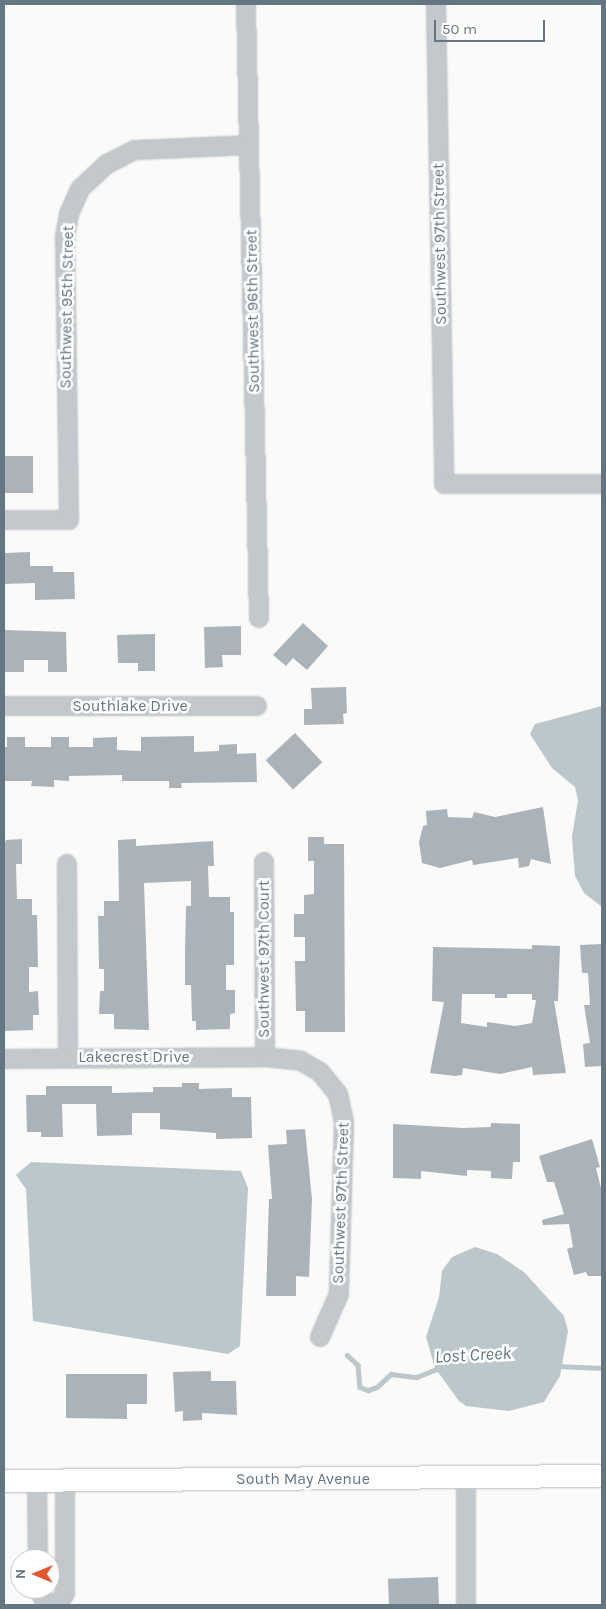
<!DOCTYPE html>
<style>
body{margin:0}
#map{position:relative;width:606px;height:1609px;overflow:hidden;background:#fafaf8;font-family:Karla,sans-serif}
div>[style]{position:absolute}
.water>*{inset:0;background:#bbc7cb}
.stream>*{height:4.5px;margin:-2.25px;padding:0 2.25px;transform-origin:2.25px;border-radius:2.25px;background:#bbc7cb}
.building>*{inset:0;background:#aab3b9;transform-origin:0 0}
.roads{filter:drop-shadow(0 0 1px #b5babe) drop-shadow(0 0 1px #b5babe)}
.minor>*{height:18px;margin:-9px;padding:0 9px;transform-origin:9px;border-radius:9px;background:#c3c8cc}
.major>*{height:22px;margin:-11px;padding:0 11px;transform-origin:11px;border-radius:11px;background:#fff}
span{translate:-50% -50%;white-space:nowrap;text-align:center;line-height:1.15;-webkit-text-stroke:5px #fff;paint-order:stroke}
.street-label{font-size:16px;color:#657683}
.water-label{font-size:18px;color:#60757c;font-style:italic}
.frame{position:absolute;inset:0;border:5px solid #657683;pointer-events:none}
.north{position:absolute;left:10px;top:1549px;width:50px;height:50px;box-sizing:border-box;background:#fff;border:1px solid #c1c8cd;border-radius:50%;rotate:270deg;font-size:14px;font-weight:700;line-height:20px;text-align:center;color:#657683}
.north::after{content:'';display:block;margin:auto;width:18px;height:22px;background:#e4572e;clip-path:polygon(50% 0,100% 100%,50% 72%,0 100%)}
.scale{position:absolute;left:434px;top:20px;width:111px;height:22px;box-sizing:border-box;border:2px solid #657683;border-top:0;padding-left:6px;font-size:15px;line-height:18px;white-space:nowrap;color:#657683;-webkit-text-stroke:4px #fff;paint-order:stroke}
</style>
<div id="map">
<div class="water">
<i style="clip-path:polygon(602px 706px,602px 907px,584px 893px,575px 876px,572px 837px,578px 800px,575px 787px,552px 768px,530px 734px,535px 724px)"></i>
<i style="clip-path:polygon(31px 1162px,241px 1171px,248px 1188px,240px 1346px,228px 1354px,33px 1321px,26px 1189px,16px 1175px)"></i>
<i style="clip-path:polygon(475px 1247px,497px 1254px,524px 1272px,564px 1316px,568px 1331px,560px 1376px,544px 1402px,509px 1411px,466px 1406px,459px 1401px,435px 1368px,426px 1337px,439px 1297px,442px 1271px,452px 1257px)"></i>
</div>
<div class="stream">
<i style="left:347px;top:1355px;width:15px;rotate:42deg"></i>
<i style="left:358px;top:1365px;width:22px;rotate:85deg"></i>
<i style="left:360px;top:1387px;width:9px;rotate:21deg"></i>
<i style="left:368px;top:1390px;width:9px;rotate:-18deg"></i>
<i style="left:377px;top:1387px;width:19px;rotate:-43deg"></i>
<i style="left:391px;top:1374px;width:26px;rotate:7deg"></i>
<i style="left:417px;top:1377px;width:24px;rotate:-22deg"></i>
<i style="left:556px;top:1366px;width:46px;rotate:2.5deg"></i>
</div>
<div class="building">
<i style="left:4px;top:456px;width:29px;height:37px"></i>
<i style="clip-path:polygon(30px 552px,30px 566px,53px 566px,53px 572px,74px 572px,75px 599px,35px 600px,35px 583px,4px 584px,4px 553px)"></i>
<i style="clip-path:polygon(303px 623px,328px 646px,307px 670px,293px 658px,286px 666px,273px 655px)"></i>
<i style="clip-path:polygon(241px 626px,241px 655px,222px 655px,223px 667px,205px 668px,204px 627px)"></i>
<i style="clip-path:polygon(4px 630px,66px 632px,67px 672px,48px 672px,48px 660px,24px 660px,24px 672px,4px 672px)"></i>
<i style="clip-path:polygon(155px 634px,155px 671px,138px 671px,138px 663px,118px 663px,117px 635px)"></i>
<i style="clip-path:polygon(346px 687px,347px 713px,343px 714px,344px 724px,304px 725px,304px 709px,312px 709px,311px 688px)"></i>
<i style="left:295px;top:733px;width:40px;height:40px;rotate:47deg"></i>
<i style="clip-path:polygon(194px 736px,194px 752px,219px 751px,219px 745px,237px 744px,237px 754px,256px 753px,257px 782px,181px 783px,182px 788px,169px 788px,169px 781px,122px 781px,122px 775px,69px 776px,69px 781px,54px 780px,54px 787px,31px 786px,32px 781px,4px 781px,4px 747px,7px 747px,7px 737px,25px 737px,25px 747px,51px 747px,51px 737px,69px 737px,69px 747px,93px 747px,93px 738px,117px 737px,117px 750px,141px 751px,141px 737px)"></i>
<i style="clip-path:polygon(543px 807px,551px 864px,531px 859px,529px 866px,519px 868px,518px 858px,473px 865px,472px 860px,440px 868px,422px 863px,419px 842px,423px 826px,427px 825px,426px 811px,447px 809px,448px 817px,472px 818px,474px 812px,495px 817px)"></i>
<i style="clip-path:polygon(308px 837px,324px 837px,324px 844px,344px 844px,345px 1032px,305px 1032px,305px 1011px,296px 1011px,295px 961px,305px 961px,305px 937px,294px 937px,294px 914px,304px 914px,304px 895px,314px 894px,314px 861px,308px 861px)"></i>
<i style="clip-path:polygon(22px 839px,22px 864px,16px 864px,17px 899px,32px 899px,32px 915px,37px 915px,38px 967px,29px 967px,29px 992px,38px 991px,39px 1015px,33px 1015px,33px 1030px,4px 1031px,4px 846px,6px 840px)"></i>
<i style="clip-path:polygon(136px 839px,136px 846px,213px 841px,214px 866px,208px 866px,209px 897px,230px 897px,230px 912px,234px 912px,234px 965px,226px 965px,226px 990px,235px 990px,235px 1013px,230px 1014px,230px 1029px,196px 1030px,196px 1021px,192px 1021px,191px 985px,185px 985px,185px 950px,186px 906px,191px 906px,191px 881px,144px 883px,149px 1030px,114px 1029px,114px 1014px,99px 1014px,100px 991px,104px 991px,104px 969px,99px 969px,98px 916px,104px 916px,104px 901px,119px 901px,118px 840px)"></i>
<i style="clip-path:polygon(602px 944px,602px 1066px,585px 1067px,583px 1044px,590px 1043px,584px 1005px,590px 1005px,588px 973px,582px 973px,580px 945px)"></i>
<i style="clip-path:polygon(evenodd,532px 945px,560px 946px,558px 1001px,554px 1001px,566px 1073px,533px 1075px,532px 1067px,500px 1074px,463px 1068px,462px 1075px,455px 1076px,430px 1073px,444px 1002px,432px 1001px,433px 947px,532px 949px,532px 945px,462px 994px,495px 994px,495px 998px,507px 998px,507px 994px,532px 994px,532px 1000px,536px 1000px,532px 1023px,515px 1026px,487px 1022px,487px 1027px,461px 1023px,462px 994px)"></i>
<i style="clip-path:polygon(182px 1083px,199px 1083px,199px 1089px,232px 1088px,232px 1097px,251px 1097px,252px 1138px,216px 1139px,216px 1133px,160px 1129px,160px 1113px,132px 1113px,132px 1135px,97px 1136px,96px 1104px,62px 1104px,63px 1137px,41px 1137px,41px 1132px,27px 1132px,26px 1095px,46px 1095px,46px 1086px,112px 1086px,112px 1093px,153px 1092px,153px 1087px,182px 1087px)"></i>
<i style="clip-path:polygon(491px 1123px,520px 1124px,520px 1162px,513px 1162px,512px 1179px,491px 1178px,491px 1171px,467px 1170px,467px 1176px,421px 1171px,421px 1179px,393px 1178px,393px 1124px,463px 1128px,491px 1127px)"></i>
<i style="clip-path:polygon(305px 1129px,312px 1199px,309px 1277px,296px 1276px,296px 1296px,266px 1296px,269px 1199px,272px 1199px,268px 1145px,287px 1144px,286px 1130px)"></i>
<i style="clip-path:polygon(592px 1139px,600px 1167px,596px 1168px,602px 1192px,602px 1276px,588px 1276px,586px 1272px,574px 1275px,567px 1249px,573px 1247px,569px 1224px,543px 1225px,542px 1220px,564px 1214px,554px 1182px,547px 1182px,539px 1156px)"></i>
<i style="clip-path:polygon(211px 1371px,211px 1381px,236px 1381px,237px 1415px,202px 1413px,202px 1420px,183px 1421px,183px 1411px,175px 1412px,173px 1372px)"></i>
<i style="clip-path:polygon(66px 1374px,147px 1374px,147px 1404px,127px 1404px,127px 1419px,66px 1418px)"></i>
<i style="left:438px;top:1577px;width:28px;height:50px;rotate:88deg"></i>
</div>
<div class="roads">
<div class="minor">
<i style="left:246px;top:4px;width:614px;rotate:88.79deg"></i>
<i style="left:436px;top:4px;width:480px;rotate:89deg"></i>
<i style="left:444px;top:484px;width:158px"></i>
<i style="left:4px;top:520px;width:65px"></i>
<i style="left:69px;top:520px;width:283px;rotate:-90.8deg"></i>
<i style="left:65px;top:237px;width:23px;rotate:-80deg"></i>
<i style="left:69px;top:214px;width:27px;rotate:-66deg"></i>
<i style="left:80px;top:189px;width:37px;rotate:-43deg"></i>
<i style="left:107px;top:164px;width:31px;rotate:-27deg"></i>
<i style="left:135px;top:150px;width:114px;rotate:-2.5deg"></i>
<i style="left:4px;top:706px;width:253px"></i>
<i style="left:264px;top:862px;width:195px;rotate:89.7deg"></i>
<i style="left:67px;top:864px;width:193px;rotate:89.7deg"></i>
<i style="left:4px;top:1059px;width:261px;rotate:-0.4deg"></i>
<i style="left:265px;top:1057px;width:36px;rotate:6deg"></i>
<i style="left:301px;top:1061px;width:22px;rotate:30deg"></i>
<i style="left:320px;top:1072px;width:28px;rotate:51deg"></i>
<i style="left:338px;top:1094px;width:29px;rotate:78deg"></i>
<i style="left:344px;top:1122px;width:172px;rotate:91.7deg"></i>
<i style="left:339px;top:1294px;width:47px;rotate:113.8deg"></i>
<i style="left:466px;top:1477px;width:128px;rotate:90deg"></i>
<i style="left:37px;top:1481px;width:78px;rotate:89.3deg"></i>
<i style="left:38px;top:1589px;width:18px;rotate:61deg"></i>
<i style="left:58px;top:1605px;width:14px;rotate:-60deg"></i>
<i style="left:65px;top:1593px;width:112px;rotate:-90deg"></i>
</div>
<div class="major">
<i style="left:4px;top:1481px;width:598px;rotate:-0.48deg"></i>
</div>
</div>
<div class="street-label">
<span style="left:440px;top:244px;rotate:-91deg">Southwest 97th Street</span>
<span style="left:67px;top:307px;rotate:-89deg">Southwest 95th Street</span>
<span style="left:253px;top:311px;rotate:-91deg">Southwest 96th Street</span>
<span style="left:130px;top:706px">Southlake Drive</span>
<span style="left:264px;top:959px;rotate:-90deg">Southwest 97th Court</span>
<span style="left:134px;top:1057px">Lakecrest Drive</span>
<span style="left:341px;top:1203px;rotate:-88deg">Southwest 97th Street</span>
<span style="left:303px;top:1479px">South May Avenue</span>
</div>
<div class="water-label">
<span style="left:473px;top:1355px;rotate:-3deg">Lost Creek</span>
</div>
<div class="frame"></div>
<div class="north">N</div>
<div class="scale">50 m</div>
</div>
